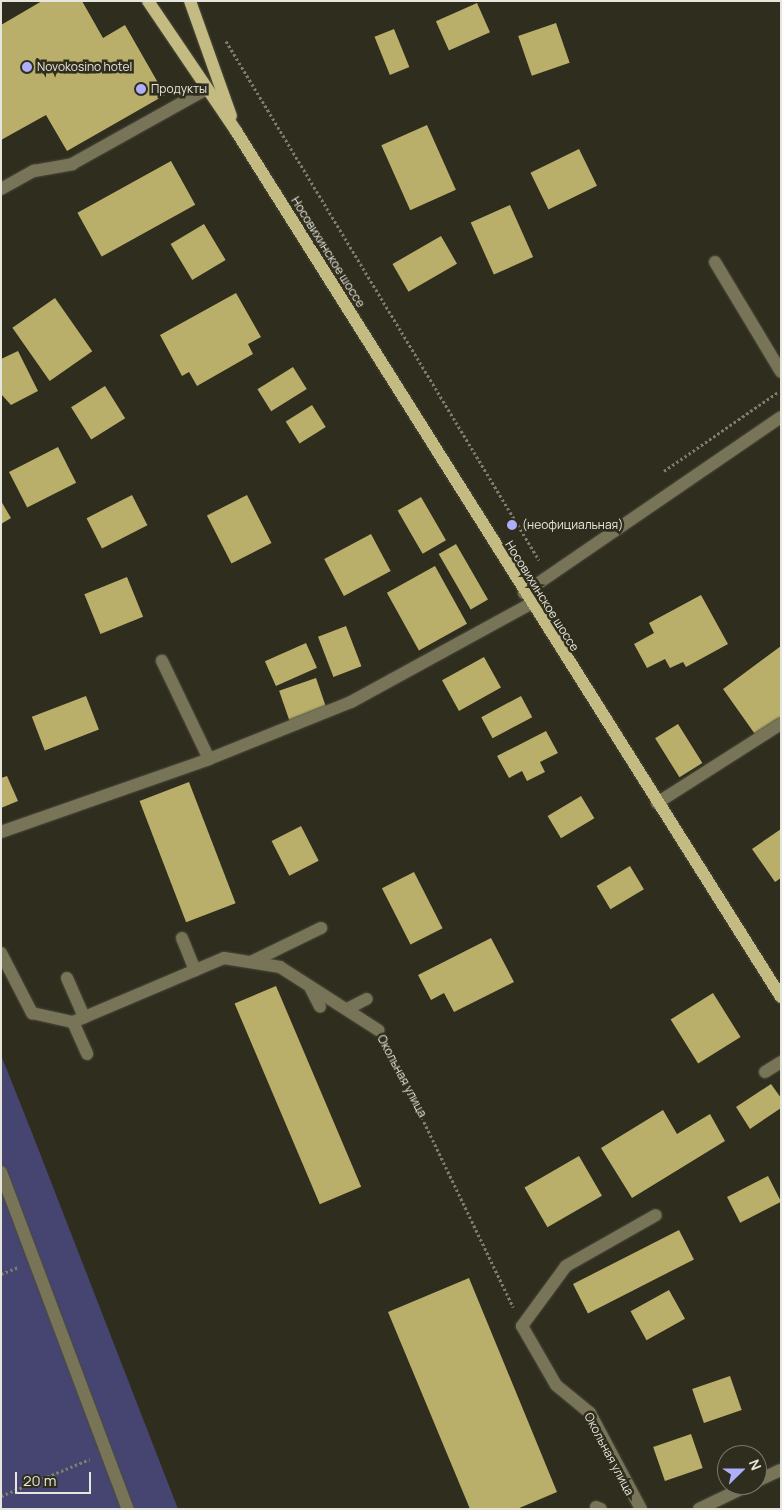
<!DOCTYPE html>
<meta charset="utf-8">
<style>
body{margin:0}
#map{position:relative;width:782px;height:1510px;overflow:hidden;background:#2f2d1e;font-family:Manrope,sans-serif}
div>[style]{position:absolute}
.green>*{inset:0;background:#464571}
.building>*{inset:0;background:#b9af6b;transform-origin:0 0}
.path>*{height:3px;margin-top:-1.5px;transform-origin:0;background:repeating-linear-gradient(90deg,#7d7c6f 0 2.5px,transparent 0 5px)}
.roads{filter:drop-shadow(0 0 1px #4c4b3c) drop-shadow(0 0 1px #4c4b3c)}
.minor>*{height:12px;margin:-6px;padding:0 6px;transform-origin:6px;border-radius:6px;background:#787458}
.major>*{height:12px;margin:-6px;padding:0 6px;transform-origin:6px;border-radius:6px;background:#c3bb81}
.dots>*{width:14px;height:14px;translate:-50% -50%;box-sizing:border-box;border:2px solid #2f2d1e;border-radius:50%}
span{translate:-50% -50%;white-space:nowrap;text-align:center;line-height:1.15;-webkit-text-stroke:5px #2f2d1e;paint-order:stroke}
.poi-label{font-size:12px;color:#e7e6dc}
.left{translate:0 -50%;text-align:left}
.street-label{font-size:12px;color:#e7e6dc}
.frame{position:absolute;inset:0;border:2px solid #e7e6dc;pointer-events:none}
.north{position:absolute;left:717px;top:1445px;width:50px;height:50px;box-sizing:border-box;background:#2f2d1e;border:1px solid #79776a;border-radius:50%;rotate:68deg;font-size:14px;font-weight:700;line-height:20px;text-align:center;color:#e7e6dc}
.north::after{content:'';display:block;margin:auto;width:18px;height:22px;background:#aeaefb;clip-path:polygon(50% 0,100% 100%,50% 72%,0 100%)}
.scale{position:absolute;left:15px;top:1472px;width:76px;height:22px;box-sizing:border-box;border:2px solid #e7e6dc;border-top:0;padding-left:6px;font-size:15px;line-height:18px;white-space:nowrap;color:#e7e6dc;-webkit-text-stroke:4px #2f2d1e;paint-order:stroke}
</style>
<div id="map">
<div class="green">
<i style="clip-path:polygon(1px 1055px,34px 1138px,178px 1509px,1px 1509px)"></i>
</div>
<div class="building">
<i style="clip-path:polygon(42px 1px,82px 1px,103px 38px,125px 25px,165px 95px,67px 151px,46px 115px,1px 140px,1px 25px)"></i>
<i style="left:477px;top:3px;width:32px;height:45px;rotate:66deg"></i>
<i style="left:556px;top:23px;width:42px;height:40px;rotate:71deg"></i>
<i style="left:394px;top:29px;width:41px;height:21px;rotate:68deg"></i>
<i style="left:427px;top:125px;width:71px;height:50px;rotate:66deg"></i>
<i style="left:579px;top:149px;width:41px;height:54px;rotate:64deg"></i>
<i style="left:171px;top:161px;width:50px;height:107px;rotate:61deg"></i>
<i style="left:510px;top:205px;width:57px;height:43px;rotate:66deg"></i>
<i style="left:204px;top:224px;width:42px;height:39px;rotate:59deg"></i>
<i style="left:441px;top:236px;width:32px;height:56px;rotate:60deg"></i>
<i style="clip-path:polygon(236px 293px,261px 337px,248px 344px,253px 354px,197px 386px,189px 372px,182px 376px,160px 335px)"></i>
<i style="left:55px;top:298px;width:65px;height:52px;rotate:55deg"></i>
<i style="clip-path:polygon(18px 351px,38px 391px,11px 405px,1px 394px,1px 359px)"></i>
<i style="left:293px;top:367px;width:26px;height:42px;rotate:58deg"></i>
<i style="left:105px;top:386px;width:38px;height:40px;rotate:58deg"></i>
<i style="left:312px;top:405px;width:26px;height:31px;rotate:58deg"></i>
<i style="left:58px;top:447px;width:40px;height:55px;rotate:63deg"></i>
<i style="left:132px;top:495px;width:34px;height:51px;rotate:63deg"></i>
<i style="left:247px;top:495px;width:54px;height:45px;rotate:63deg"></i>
<i style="left:421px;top:497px;width:50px;height:27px;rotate:60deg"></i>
<i style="clip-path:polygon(1px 501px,11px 518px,1px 524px)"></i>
<i style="left:371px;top:534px;width:42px;height:53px;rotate:62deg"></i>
<i style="left:456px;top:544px;width:64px;height:20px;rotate:60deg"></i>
<i style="left:435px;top:566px;width:66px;height:55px;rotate:61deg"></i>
<i style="left:127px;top:577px;width:43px;height:46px;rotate:68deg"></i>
<i style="clip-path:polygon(701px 595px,728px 644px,686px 667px,683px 662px,670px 668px,665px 659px,647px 668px,634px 644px,654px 633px,649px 623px)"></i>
<i style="left:346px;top:626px;width:43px;height:30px;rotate:69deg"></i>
<i style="left:306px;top:643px;width:27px;height:45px;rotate:66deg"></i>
<i style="clip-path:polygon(781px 646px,781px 719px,757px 737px,723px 689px)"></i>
<i style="left:484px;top:657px;width:35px;height:48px;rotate:61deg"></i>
<i style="left:316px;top:678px;width:36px;height:39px;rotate:71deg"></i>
<i style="left:86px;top:696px;width:36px;height:58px;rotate:69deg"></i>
<i style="left:521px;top:696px;width:24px;height:45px;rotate:62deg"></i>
<i style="left:678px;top:724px;width:46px;height:27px;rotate:58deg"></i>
<i style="clip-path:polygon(546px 731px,558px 753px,540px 762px,545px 772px,527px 781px,522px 771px,509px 778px,497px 756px)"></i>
<i style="clip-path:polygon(7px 776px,18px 801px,1px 808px,1px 778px)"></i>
<i style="left:189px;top:782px;width:130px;height:53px;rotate:69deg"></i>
<i style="left:581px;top:796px;width:26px;height:39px;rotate:59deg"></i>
<i style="left:301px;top:826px;width:39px;height:33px;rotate:63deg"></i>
<i style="clip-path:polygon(781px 829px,781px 878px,775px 882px,752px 849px)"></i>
<i style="left:630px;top:866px;width:27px;height:39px;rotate:59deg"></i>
<i style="left:414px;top:872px;width:63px;height:36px;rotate:63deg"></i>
<i style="clip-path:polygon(491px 938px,514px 982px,454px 1012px,444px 993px,431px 1000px,418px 975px)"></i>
<i style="left:276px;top:986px;width:218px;height:45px;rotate:67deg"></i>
<i style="left:713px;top:993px;width:52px;height:50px;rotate:58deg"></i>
<i style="clip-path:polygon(771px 1084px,781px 1098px,781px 1108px,750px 1129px,736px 1107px)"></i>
<i style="clip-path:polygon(663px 1110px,677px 1134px,710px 1114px,725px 1141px,632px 1198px,601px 1148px)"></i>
<i style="left:579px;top:1156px;width:46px;height:63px;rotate:60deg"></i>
<i style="left:768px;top:1176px;width:29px;height:46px;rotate:63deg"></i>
<i style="left:679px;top:1230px;width:33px;height:119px;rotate:63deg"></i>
<i style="clip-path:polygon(469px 1278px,557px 1492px,517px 1509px,470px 1509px,388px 1312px)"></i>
<i style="left:669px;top:1290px;width:33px;height:44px;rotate:61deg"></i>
<i style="left:730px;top:1376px;width:36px;height:40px;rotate:71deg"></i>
<i style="left:691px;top:1434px;width:36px;height:40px;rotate:71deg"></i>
</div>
<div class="path">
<i style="left:226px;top:41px;width:606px;rotate:58.91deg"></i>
<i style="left:664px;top:471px;width:139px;rotate:-34.7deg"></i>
<i style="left:387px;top:1045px;width:291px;rotate:64.3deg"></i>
<i style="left:1px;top:1274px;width:18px;rotate:-22deg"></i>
<i style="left:1px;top:1496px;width:96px;rotate:-22.6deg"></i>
</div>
<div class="roads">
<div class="minor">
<i style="left:1px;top:189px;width:38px;rotate:-29deg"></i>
<i style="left:34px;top:171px;width:39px;rotate:-10deg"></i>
<i style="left:72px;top:164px;width:154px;rotate:-29.1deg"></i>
<i style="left:715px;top:262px;width:128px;rotate:59deg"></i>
<i style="left:524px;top:593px;width:311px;rotate:-34.4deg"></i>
<i style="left:209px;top:759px;width:153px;rotate:-21.9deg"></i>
<i style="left:351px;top:702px;width:204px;rotate:-28.7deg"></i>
<i style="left:657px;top:803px;width:147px;rotate:-32.5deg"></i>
<i style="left:1px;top:832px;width:220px;rotate:-19.3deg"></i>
<i style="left:209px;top:759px;width:109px;rotate:-115.6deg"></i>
<i style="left:182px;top:938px;width:35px;rotate:68deg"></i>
<i style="left:1px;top:953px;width:68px;rotate:62.7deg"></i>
<i style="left:32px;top:1013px;width:42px;rotate:12.4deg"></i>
<i style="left:73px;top:1022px;width:164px;rotate:-23deg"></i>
<i style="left:224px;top:958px;width:57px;rotate:9.1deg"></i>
<i style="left:280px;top:967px;width:117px;rotate:32.7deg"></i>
<i style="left:251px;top:962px;width:78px;rotate:-25.9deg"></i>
<i style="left:67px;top:978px;width:43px;rotate:66.4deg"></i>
<i style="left:310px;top:987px;width:22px;rotate:63deg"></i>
<i style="left:347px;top:1009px;width:22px;rotate:-27deg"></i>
<i style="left:73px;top:1022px;width:35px;rotate:66deg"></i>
<i style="left:765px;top:1072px;width:19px;rotate:-32deg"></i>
<i style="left:1px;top:1172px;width:360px;rotate:69.4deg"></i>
<i style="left:757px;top:1481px;width:26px;rotate:-25deg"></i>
<i style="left:596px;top:1507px;width:5px;rotate:22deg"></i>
<i style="left:641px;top:1509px;width:109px;rotate:-118deg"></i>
<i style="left:590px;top:1413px;width:44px;rotate:-140.5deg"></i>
<i style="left:556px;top:1385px;width:68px;rotate:-120deg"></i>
<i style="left:522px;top:1326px;width:74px;rotate:-53.7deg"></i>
<i style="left:566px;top:1266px;width:103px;rotate:-29.5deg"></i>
<i style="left:699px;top:1509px;width:55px;rotate:-25.6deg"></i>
</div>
<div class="major">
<i style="left:148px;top:1px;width:157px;rotate:55.9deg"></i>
<i style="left:236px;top:131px;width:1023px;rotate:57.82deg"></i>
<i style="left:190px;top:1px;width:122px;rotate:70.4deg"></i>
</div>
</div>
<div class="dots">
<i style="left:27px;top:67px;background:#aeaefb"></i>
<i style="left:141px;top:89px;background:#aeaefb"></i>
<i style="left:512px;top:525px;background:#aeaefb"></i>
</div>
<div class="poi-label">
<span class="left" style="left:37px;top:67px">Novokosino hotel</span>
<span class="left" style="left:151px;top:89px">Продукты</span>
<span class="left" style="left:522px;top:525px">(неофициальная)</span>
</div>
<div class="street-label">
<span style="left:328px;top:252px;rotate:58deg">Носовихинское шоссе</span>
<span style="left:542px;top:596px;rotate:58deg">Носовихинское шоссе</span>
<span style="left:402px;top:1076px;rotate:62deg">Окольная улица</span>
<span style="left:609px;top:1454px;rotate:62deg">Окольная улица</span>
</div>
<div class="frame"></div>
<div class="north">N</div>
<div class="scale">20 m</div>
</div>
